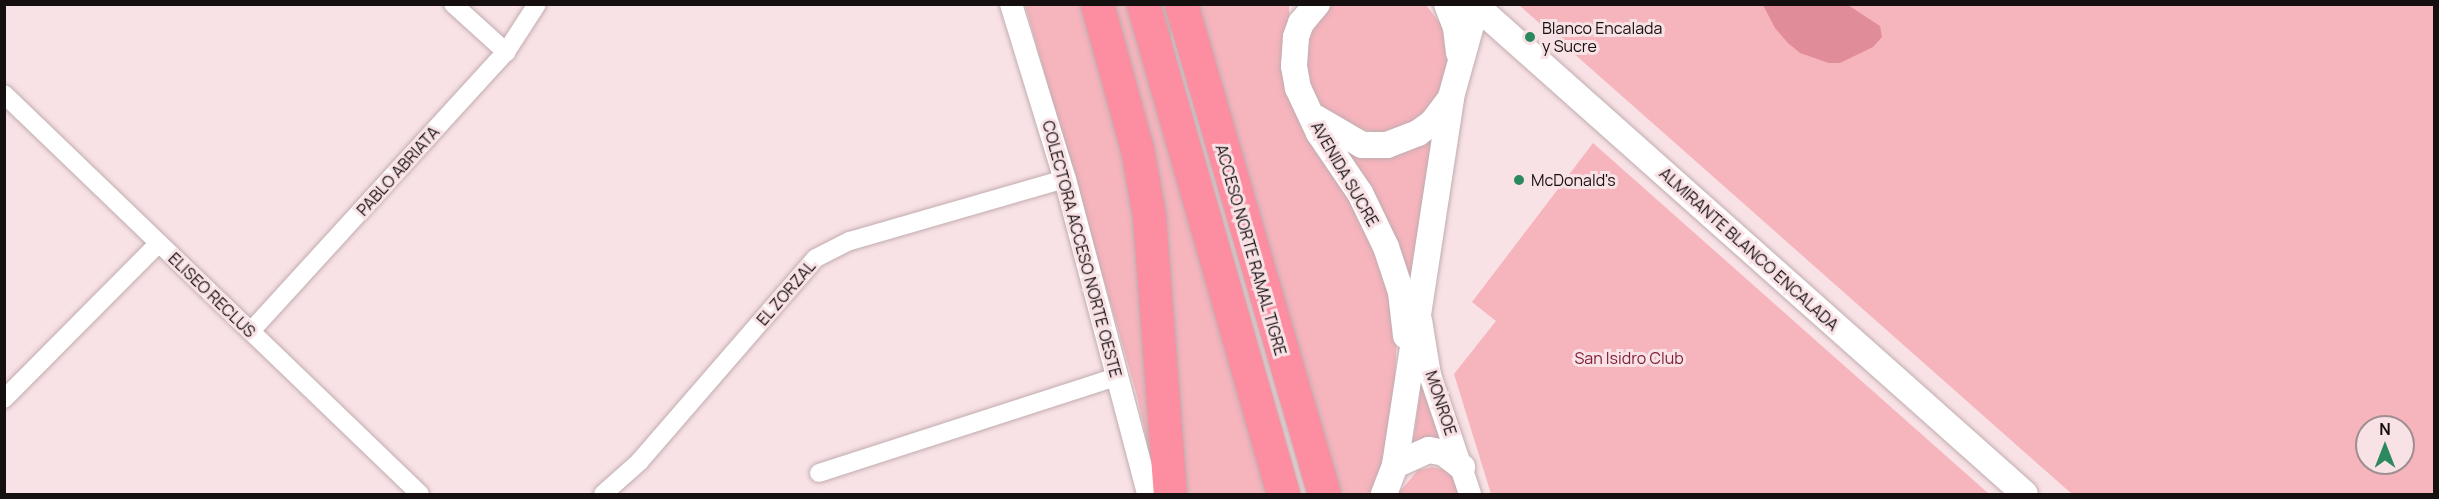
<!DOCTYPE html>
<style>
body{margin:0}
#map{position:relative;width:2439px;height:499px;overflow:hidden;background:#f8e2e5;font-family:Manrope,sans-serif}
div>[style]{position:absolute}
.green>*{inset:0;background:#f6b4bd;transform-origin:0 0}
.water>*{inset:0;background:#e08c99}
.roads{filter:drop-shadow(0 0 2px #c1acaf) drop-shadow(0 0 2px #c1acaf)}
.minor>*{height:18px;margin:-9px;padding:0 9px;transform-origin:9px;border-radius:9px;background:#fff}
.tertiary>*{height:22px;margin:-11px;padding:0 11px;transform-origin:11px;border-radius:11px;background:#fff}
.secondary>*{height:26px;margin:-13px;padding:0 13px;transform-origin:13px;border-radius:13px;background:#fff}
.motorway>*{height:33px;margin:-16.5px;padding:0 16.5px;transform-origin:16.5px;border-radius:16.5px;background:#fd8da0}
.dots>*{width:16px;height:16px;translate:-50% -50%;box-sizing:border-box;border:3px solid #f8e2e5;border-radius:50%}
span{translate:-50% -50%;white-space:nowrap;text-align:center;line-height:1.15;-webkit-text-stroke:6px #f8e2e5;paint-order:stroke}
.poi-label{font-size:16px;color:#160f10}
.left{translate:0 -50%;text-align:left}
.street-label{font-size:16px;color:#160f10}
.park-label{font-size:16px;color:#801e38}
.frame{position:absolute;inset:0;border:6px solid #160f10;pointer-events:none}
.north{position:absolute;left:2355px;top:415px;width:60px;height:60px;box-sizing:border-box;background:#f8e2e5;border:2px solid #9e8e90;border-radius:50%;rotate:0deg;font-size:16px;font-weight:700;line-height:24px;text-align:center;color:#160f10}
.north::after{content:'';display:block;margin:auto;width:21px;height:27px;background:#2c885e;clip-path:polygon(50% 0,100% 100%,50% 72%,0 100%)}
</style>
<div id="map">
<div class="green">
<i style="clip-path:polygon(1328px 4px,1426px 5px,1446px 31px,1451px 66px,1440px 99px,1414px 124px,1380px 133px,1345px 126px,1317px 104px,1304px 71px,1307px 35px)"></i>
<i style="clip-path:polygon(1025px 5px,1087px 5px,1145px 226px,1155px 476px,1136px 392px)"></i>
<i style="clip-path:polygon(1104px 5px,1133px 5px,1268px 494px,1185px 494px)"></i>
<i style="left:1154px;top:5px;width:17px;height:508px"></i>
<i style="clip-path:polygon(1191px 5px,1289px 5px,1290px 89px,1386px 265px,1397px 327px,1394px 405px,1384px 469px,1374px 494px,1331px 494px)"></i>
<i style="clip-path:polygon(evenodd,1519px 5px,2434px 5px,2434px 494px,2072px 494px,1519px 5px,2367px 427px,2403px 427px,2403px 463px,2367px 463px,2367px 427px)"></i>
<i style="clip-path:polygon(1438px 138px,1409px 297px,1337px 146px,1423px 144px)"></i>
<i style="clip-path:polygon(1593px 143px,1989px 494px,1491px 494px,1454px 374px,1496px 321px,1472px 302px)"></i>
<i style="clip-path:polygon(1422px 379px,1444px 438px,1413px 442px)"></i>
<i style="clip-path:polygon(1433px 467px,1449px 471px,1459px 481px,1465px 494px,1398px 494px,1418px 470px)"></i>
</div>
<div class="water">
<i style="clip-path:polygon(1763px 5px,1848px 5px,1880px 26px,1882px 37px,1873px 47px,1840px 63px,1829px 63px,1800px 53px,1788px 43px,1775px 28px)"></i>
</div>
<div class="roads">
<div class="minor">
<i style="left:453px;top:4px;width:72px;rotate:42.2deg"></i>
<i style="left:4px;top:94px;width:577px;rotate:43.88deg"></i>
<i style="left:251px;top:331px;width:378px;rotate:-47.6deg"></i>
<i style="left:506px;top:52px;width:57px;rotate:-57.1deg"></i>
<i style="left:4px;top:399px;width:220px;rotate:-45.2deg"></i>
<i style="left:819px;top:473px;width:313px;rotate:-17.9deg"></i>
<i style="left:603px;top:494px;width:48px;rotate:-41.6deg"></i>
<i style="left:639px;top:462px;width:270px;rotate:-49.1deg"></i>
<i style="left:816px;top:258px;width:38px;rotate:-27deg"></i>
<i style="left:850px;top:241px;width:224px;rotate:-16.1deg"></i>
</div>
<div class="tertiary">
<i style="left:1011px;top:4px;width:183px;rotate:72.9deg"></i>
<i style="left:1065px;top:179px;width:326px;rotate:75.2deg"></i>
<i style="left:1421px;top:320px;width:56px;rotate:80.7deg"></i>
<i style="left:1430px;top:375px;width:126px;rotate:71.4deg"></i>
</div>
<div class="secondary">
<i style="left:1317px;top:4px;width:25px;rotate:130deg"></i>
<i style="left:1301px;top:23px;width:15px;rotate:110deg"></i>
<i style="left:1296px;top:37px;width:29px;rotate:94deg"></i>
<i style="left:1294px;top:66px;width:22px;rotate:80deg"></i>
<i style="left:1298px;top:88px;width:50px;rotate:65deg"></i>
<i style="left:1319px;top:133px;width:73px;rotate:55.7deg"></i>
<i style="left:1360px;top:193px;width:60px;rotate:64.3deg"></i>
<i style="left:1386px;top:247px;width:47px;rotate:71.6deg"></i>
<i style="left:1401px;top:292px;width:44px;rotate:83.5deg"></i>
<i style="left:1447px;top:4px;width:26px;rotate:69deg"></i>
<i style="left:1456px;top:28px;width:25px;rotate:83deg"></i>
<i style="left:1474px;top:4px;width:737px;rotate:41.65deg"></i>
<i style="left:1316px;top:118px;width:53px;rotate:30.4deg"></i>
<i style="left:1362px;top:145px;width:25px"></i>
<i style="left:1387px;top:145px;width:33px;rotate:-21deg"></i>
<i style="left:1418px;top:133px;width:17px;rotate:-36deg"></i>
<i style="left:1432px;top:123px;width:31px;rotate:-53deg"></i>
<i style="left:1395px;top:465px;width:37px;rotate:-24deg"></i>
<i style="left:1429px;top:450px;width:15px;rotate:11deg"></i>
<i style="left:1444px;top:453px;width:23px;rotate:38deg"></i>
<i style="left:1384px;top:494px;width:31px;rotate:-69deg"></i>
<i style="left:1395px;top:465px;width:372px;rotate:-81.3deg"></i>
<i style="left:1451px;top:97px;width:97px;rotate:-74.4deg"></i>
</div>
<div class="motorway">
<i style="left:1097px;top:4px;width:150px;rotate:74.6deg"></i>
<i style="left:1137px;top:149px;width:68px;rotate:79.8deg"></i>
<i style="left:1149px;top:216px;width:279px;rotate:85.7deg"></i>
<i style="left:1143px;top:4px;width:510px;rotate:74.05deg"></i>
<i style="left:1181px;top:4px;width:510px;rotate:73.73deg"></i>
</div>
</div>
<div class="dots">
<i style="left:1530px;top:37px;background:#2c885e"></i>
<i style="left:1519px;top:180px;background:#2c885e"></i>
</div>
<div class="poi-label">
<span class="left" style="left:1542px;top:37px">Blanco Encalada<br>y Sucre</span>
<span class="left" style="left:1531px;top:180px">McDonald's</span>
</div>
<div class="street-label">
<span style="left:398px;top:171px;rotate:-48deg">PABLO ABRIATA</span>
<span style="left:1345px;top:174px;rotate:60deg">AVENIDA SUCRE</span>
<span style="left:1082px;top:249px;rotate:75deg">COLECTORA ACCESO NORTE OESTE</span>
<span style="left:1749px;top:249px;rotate:42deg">ALMIRANTE BLANCO ENCALADA</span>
<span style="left:1251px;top:250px;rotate:74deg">ACCESO NORTE RAMAL TIGRE</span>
<span style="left:786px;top:293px;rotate:-49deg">EL ZORZAL</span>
<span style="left:212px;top:295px;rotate:44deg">ELISEO RECLUS</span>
<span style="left:1441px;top:403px;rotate:72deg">MONROE</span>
</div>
<div class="park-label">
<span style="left:1629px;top:358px">San Isidro Club</span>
</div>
<div class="frame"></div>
<div class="north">N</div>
</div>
